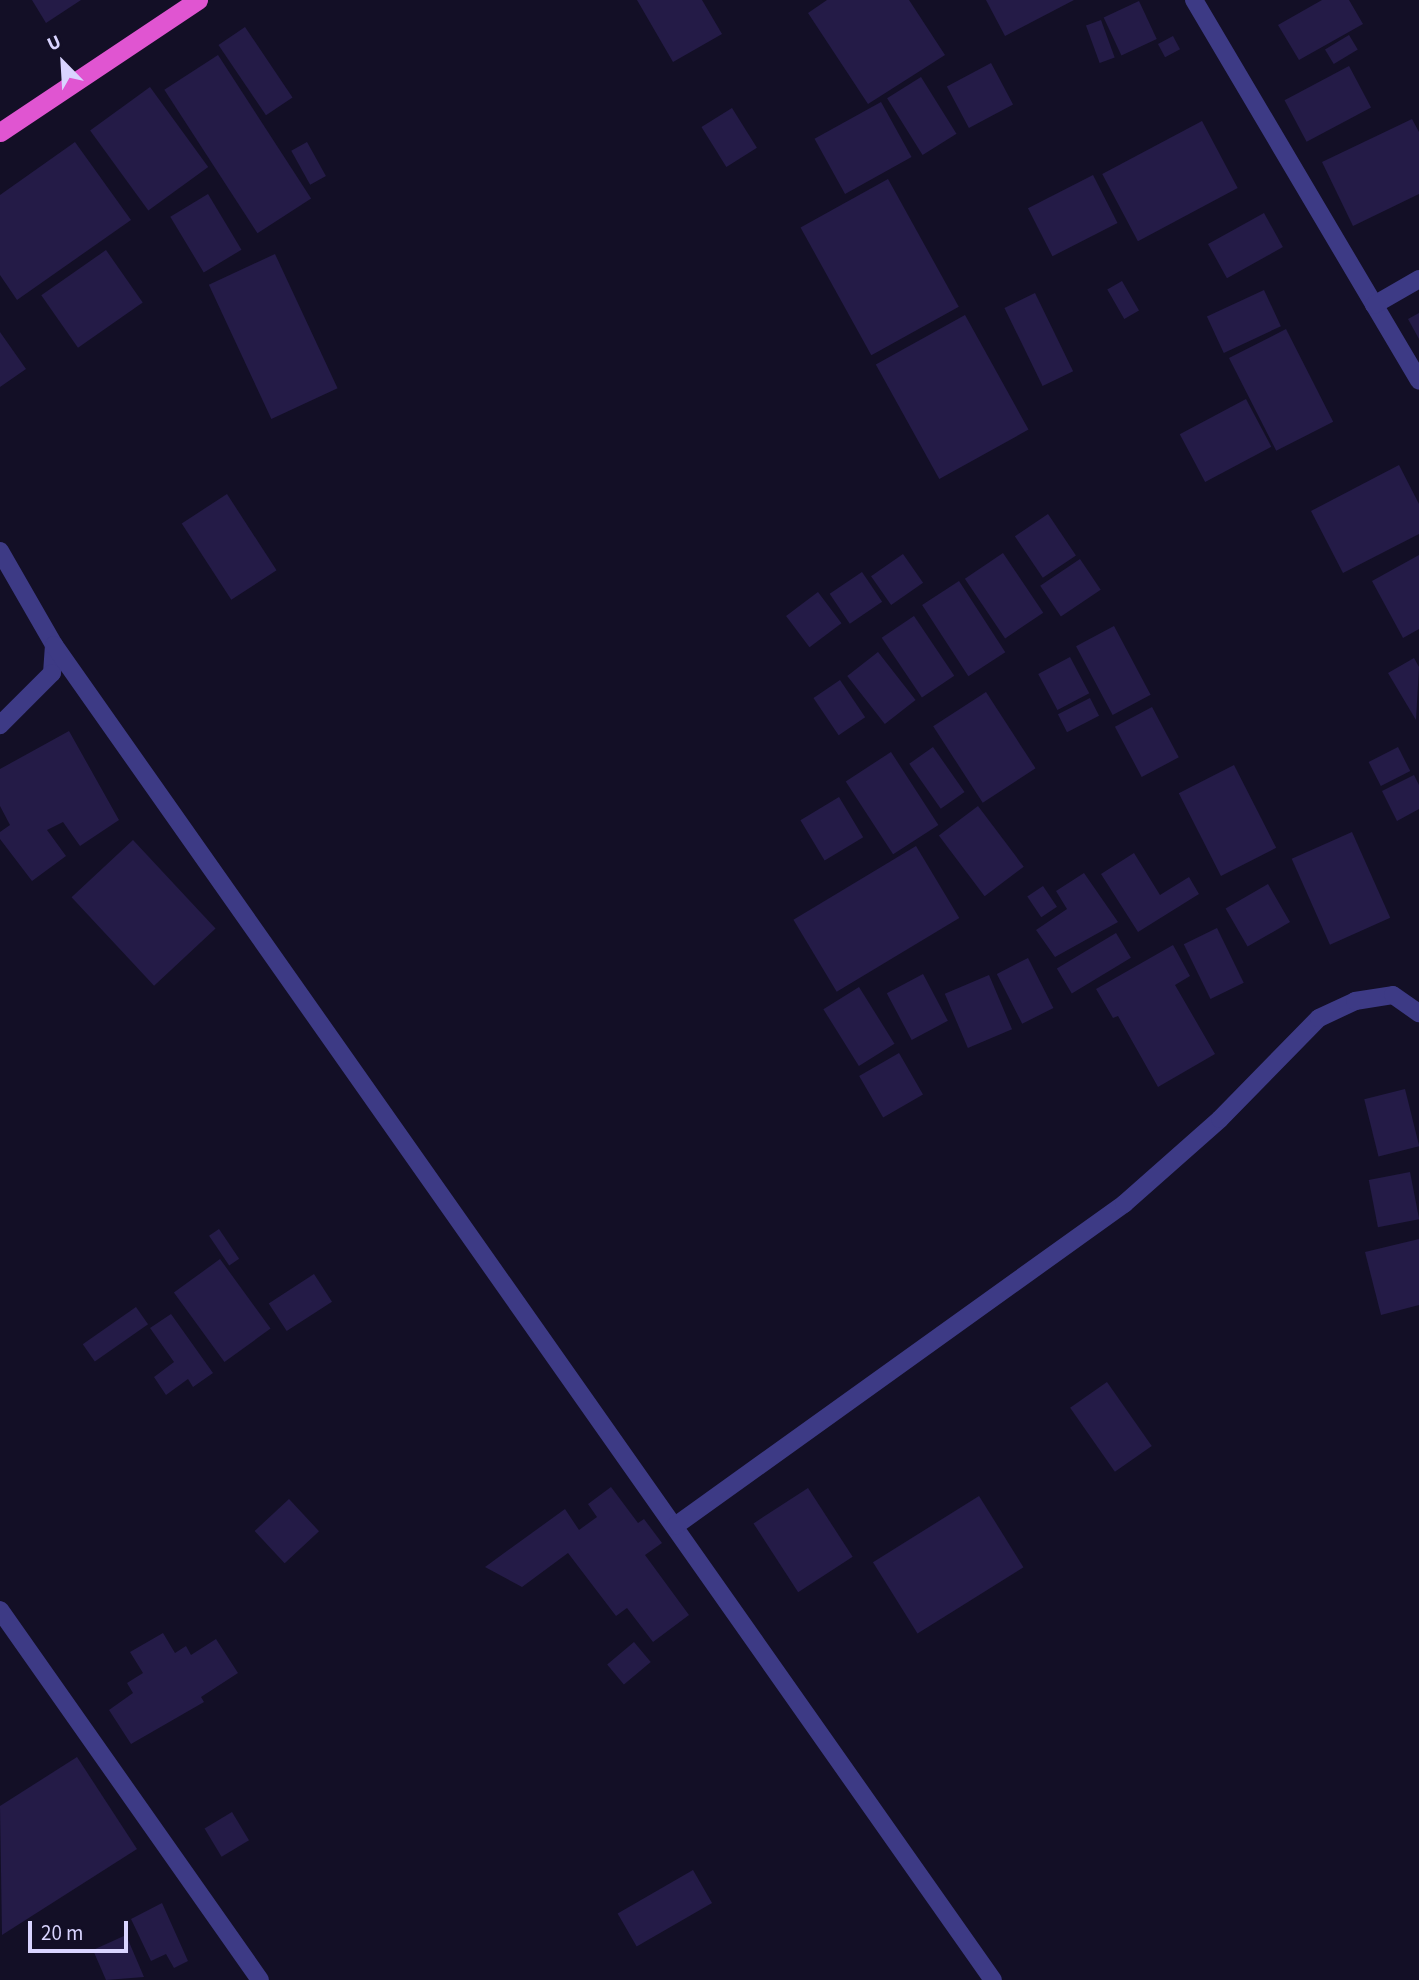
<!DOCTYPE html>
<style>
body{margin:0}
#map{position:relative;width:1419px;height:1980px;overflow:hidden;background:#130f26;font-family:"Source Sans 3",sans-serif}
div>[style]{position:absolute}
.building>*{inset:0;background:#241b47;transform-origin:0 0}
.minor>*{height:18px;margin:-9px;padding:0 9px;transform-origin:9px;border-radius:9px;background:#3d3a85}
.trunk>*{height:19px;margin:-9.5px;padding:0 9.5px;transform-origin:9.5px;border-radius:9.5px;background:#e055d1}
span{translate:-50% -50%;white-space:nowrap;text-align:center;line-height:1.15;-webkit-text-stroke:7px #130f26;paint-order:stroke}
.north{position:absolute;left:28px;top:28px;width:70px;height:70px;-webkit-text-stroke:5px #130f26;paint-order:stroke;rotate:336deg;font-size:19px;font-weight:700;line-height:28px;text-align:center;color:#d9d4ff}
.north::after{content:'';display:block;margin:auto;width:24px;height:32px;background:#d9d4ff;clip-path:polygon(50% 0,100% 100%,50% 72%,0 100%)}
.scale{position:absolute;left:28px;top:1921px;width:100px;height:32px;box-sizing:border-box;border:4px solid #d9d4ff;border-top:0;padding-left:9px;font-size:21px;line-height:24px;white-space:nowrap;color:#d9d4ff;-webkit-text-stroke:5px #130f26;paint-order:stroke}
</style>
<div id="map">
<div class="building">
<i style="clip-path:polygon(32px 0,81px 0,46px 23px)"></i>
<i style="clip-path:polygon(637px 0,702px 0,722px 34px,673px 62px)"></i>
<i style="clip-path:polygon(827px 0,909px 0,945px 55px,868px 104px,808px 13px)"></i>
<i style="clip-path:polygon(986px 0,1074px 0,1005px 36px)"></i>
<i style="clip-path:polygon(1322px 0,1349px 0,1363px 24px,1299px 60px,1278px 25px)"></i>
<i style="left:1139px;top:1px;width:42px;height:39px;rotate:65deg"></i>
<i style="left:1101px;top:20px;width:40px;height:16px;rotate:70deg"></i>
<i style="left:245px;top:27px;width:85px;height:32px;rotate:56deg"></i>
<i style="left:1349px;top:35px;width:17px;height:28px;rotate:59deg"></i>
<i style="left:1173px;top:36px;width:15px;height:17px;rotate:62deg"></i>
<i style="left:218px;top:55px;width:171px;height:64px;rotate:57deg"></i>
<i style="left:991px;top:63px;width:47px;height:50px;rotate:62deg"></i>
<i style="left:1349px;top:66px;width:47px;height:73px;rotate:62deg"></i>
<i style="left:921px;top:77px;width:67px;height:40px;rotate:58deg"></i>
<i style="left:150px;top:87px;width:99px;height:74px;rotate:54deg"></i>
<i style="left:881px;top:102px;width:63px;height:76px;rotate:61deg"></i>
<i style="left:732px;top:108px;width:47px;height:36px;rotate:58deg"></i>
<i style="clip-path:polygon(1412px 119px,1419px 132px,1419px 194px,1353px 226px,1322px 162px)"></i>
<i style="left:1202px;top:121px;width:76px;height:113px;rotate:62deg"></i>
<i style="clip-path:polygon(75px 142px,131px 220px,17px 300px,0 275px,0 195px)"></i>
<i style="left:307px;top:142px;width:39px;height:18px;rotate:61deg"></i>
<i style="left:1093px;top:175px;width:54px;height:73px;rotate:63deg"></i>
<i style="left:888px;top:179px;width:146px;height:100px;rotate:61deg"></i>
<i style="left:208px;top:194px;width:65px;height:44px;rotate:59deg"></i>
<i style="left:1264px;top:213px;width:39px;height:64px;rotate:61deg"></i>
<i style="left:106px;top:250px;width:64px;height:79px;rotate:55deg"></i>
<i style="left:275px;top:254px;width:148px;height:73px;rotate:65deg"></i>
<i style="left:1122px;top:281px;width:34px;height:17px;rotate:60deg"></i>
<i style="left:1264px;top:290px;width:40px;height:63px;rotate:65deg"></i>
<i style="left:1035px;top:293px;width:87px;height:34px;rotate:64deg"></i>
<i style="clip-path:polygon(1419px 313px,1419px 339px,1408px 319px)"></i>
<i style="left:965px;top:315px;width:131px;height:102px;rotate:61deg"></i>
<i style="left:1286px;top:329px;width:104px;height:64px;rotate:63deg"></i>
<i style="clip-path:polygon(0 332px,26px 369px,0 387px)"></i>
<i style="left:1246px;top:399px;width:54px;height:75px;rotate:62deg"></i>
<i style="clip-path:polygon(1399px 465px,1419px 504px,1419px 534px,1343px 573px,1311px 511px)"></i>
<i style="left:227px;top:494px;width:91px;height:54px;rotate:57deg"></i>
<i style="left:1048px;top:514px;width:50px;height:40px;rotate:56deg"></i>
<i style="left:1003px;top:553px;width:72px;height:46px;rotate:56deg"></i>
<i style="left:903px;top:554px;width:35px;height:39px;rotate:55deg"></i>
<i style="clip-path:polygon(1419px 555px,1419px 629px,1403px 638px,1372px 581px)"></i>
<i style="left:1080px;top:559px;width:37px;height:48px;rotate:56deg"></i>
<i style="left:862px;top:572px;width:36px;height:39px;rotate:56deg"></i>
<i style="left:959px;top:581px;width:85px;height:44px;rotate:57deg"></i>
<i style="left:818px;top:592px;width:39px;height:40px;rotate:53deg"></i>
<i style="left:914px;top:616px;width:72px;height:39px;rotate:56deg"></i>
<i style="left:1114px;top:626px;width:78px;height:43px;rotate:62deg"></i>
<i style="left:878px;top:652px;width:61px;height:39px;rotate:52deg"></i>
<i style="left:1070px;top:657px;width:41px;height:36px;rotate:62deg"></i>
<i style="clip-path:polygon(1414px 658px,1419px 667px,1416px 720px,1388px 673px)"></i>
<i style="left:840px;top:680px;width:45px;height:32px;rotate:56deg"></i>
<i style="left:986px;top:692px;width:91px;height:63px;rotate:57deg"></i>
<i style="left:1090px;top:698px;width:20px;height:36px;rotate:63deg"></i>
<i style="left:1152px;top:707px;width:57px;height:42px;rotate:62deg"></i>
<i style="clip-path:polygon(69px 731px,119px 820px,80px 846px,63px 822px,47px 830px,66px 856px,32px 881px,0 839px,0 832px,10px 825px,0 806px,0 769px)"></i>
<i style="left:933px;top:747px;width:55px;height:29px;rotate:55deg"></i>
<i style="left:1398px;top:747px;width:27px;height:33px;rotate:63deg"></i>
<i style="left:891px;top:752px;width:87px;height:54px;rotate:57deg"></i>
<i style="left:1234px;top:765px;width:93px;height:62px;rotate:63deg"></i>
<i style="clip-path:polygon(1414px 775px,1419px 785px,1419px 809px,1397px 821px,1382px 791px)"></i>
<i style="left:839px;top:797px;width:47px;height:45px;rotate:59deg"></i>
<i style="left:978px;top:806px;width:76px;height:49px;rotate:53deg"></i>
<i style="left:1352px;top:832px;width:94px;height:66px;rotate:66deg"></i>
<i style="left:133px;top:840px;width:121px;height:84px;rotate:47deg"></i>
<i style="left:916px;top:846px;width:84px;height:143px;rotate:59deg"></i>
<i style="clip-path:polygon(1134px 853px,1160px 895px,1189px 877px,1199px 894px,1138px 932px,1101px 874px)"></i>
<i style="clip-path:polygon(1084px 873px,1118px 922px,1055px 957px,1036px 930px,1067px 909px,1056px 891px)"></i>
<i style="left:1268px;top:884px;width:44px;height:49px;rotate:60deg"></i>
<i style="left:1043px;top:886px;width:25px;height:19px;rotate:56deg"></i>
<i style="left:1217px;top:928px;width:61px;height:37px;rotate:64deg"></i>
<i style="left:1116px;top:933px;width:29px;height:69px;rotate:59deg"></i>
<i style="clip-path:polygon(1173px 945px,1190px 976px,1175px 985px,1215px 1054px,1158px 1087px,1118px 1016px,1113px 1018px,1096px 989px)"></i>
<i style="left:1028px;top:958px;width:56px;height:35px;rotate:63deg"></i>
<i style="left:923px;top:974px;width:53px;height:41px;rotate:62deg"></i>
<i style="left:989px;top:975px;width:59px;height:48px;rotate:67deg"></i>
<i style="left:859px;top:987px;width:67px;height:42px;rotate:58deg"></i>
<i style="left:899px;top:1053px;width:48px;height:46px;rotate:60deg"></i>
<i style="left:1405px;top:1089px;width:59px;height:42px;rotate:76deg"></i>
<i style="left:1410px;top:1172px;width:48px;height:42px;rotate:79deg"></i>
<i style="left:219px;top:1229px;width:36px;height:12px;rotate:56deg"></i>
<i style="clip-path:polygon(1419px 1239px,1419px 1305px,1381px 1315px,1365px 1252px)"></i>
<i style="left:220px;top:1259px;width:86px;height:57px;rotate:54deg"></i>
<i style="left:314px;top:1274px;width:33px;height:54px;rotate:57deg"></i>
<i style="left:136px;top:1307px;width:21px;height:65px;rotate:55deg"></i>
<i style="clip-path:polygon(171px 1314px,213px 1373px,193px 1387px,188px 1379px,166px 1395px,154px 1377px,174px 1362px,150px 1328px)"></i>
<i style="left:1107px;top:1382px;width:78px;height:45px;rotate:55deg"></i>
<i style="clip-path:polygon(611px 1487px,638px 1523px,644px 1519px,662px 1543px,645px 1555px,689px 1615px,653px 1642px,627px 1608px,616px 1616px,568px 1553px,522px 1587px,485px 1567px,565px 1509px,579px 1530px,597px 1517px,588px 1504px)"></i>
<i style="left:808px;top:1488px;width:82px;height:65px;rotate:57deg"></i>
<i style="left:979px;top:1496px;width:84px;height:125px;rotate:58deg"></i>
<i style="left:289px;top:1499px;width:44px;height:47px;rotate:47deg"></i>
<i style="clip-path:polygon(163px 1633px,175px 1653px,186px 1646px,191px 1655px,216px 1639px,238px 1673px,201px 1697px,204px 1702px,131px 1744px,109px 1710px,133px 1693px,127px 1683px,143px 1673px,130px 1652px)"></i>
<i style="left:634px;top:1642px;width:26px;height:35px;rotate:50deg"></i>
<i style="clip-path:polygon(77px 1757px,137px 1849px,2px 1935px,0 1806px)"></i>
<i style="left:232px;top:1812px;width:33px;height:32px;rotate:59deg"></i>
<i style="left:693px;top:1870px;width:38px;height:87px;rotate:60deg"></i>
<i style="clip-path:polygon(162px 1903px,188px 1961px,174px 1968px,166px 1954px,151px 1961px,131px 1919px)"></i>
<i style="clip-path:polygon(126px 1935px,144px 1977px,106px 1980px,93px 1950px)"></i>
</div>
<div class="minor">
<i style="left:1194px;top:0;width:442px;rotate:59.4deg"></i>
<i style="left:1374px;top:305px;width:52px;rotate:-30deg"></i>
<i style="left:0;top:551px;width:108px;rotate:60.1deg"></i>
<i style="left:54px;top:645px;width:28px;rotate:94deg"></i>
<i style="left:52px;top:673px;width:74px;rotate:135deg"></i>
<i style="left:54px;top:645px;width:1632px;rotate:54.88deg"></i>
<i style="left:675px;top:1526px;width:553px;rotate:-35.65deg"></i>
<i style="left:1124px;top:1204px;width:128px;rotate:-41.5deg"></i>
<i style="left:1220px;top:1119px;width:141px;rotate:-45.6deg"></i>
<i style="left:1319px;top:1018px;width:40px;rotate:-25deg"></i>
<i style="left:1355px;top:1001px;width:38px;rotate:-9deg"></i>
<i style="left:1393px;top:995px;width:32px;rotate:35deg"></i>
<i style="left:0;top:1610px;width:452px;rotate:54.9deg"></i>
</div>
<div class="trunk">
<i style="left:0;top:132px;width:238px;rotate:-33.7deg"></i>
</div>
<div class="north">U</div>
<div class="scale">20 m</div>
</div>
